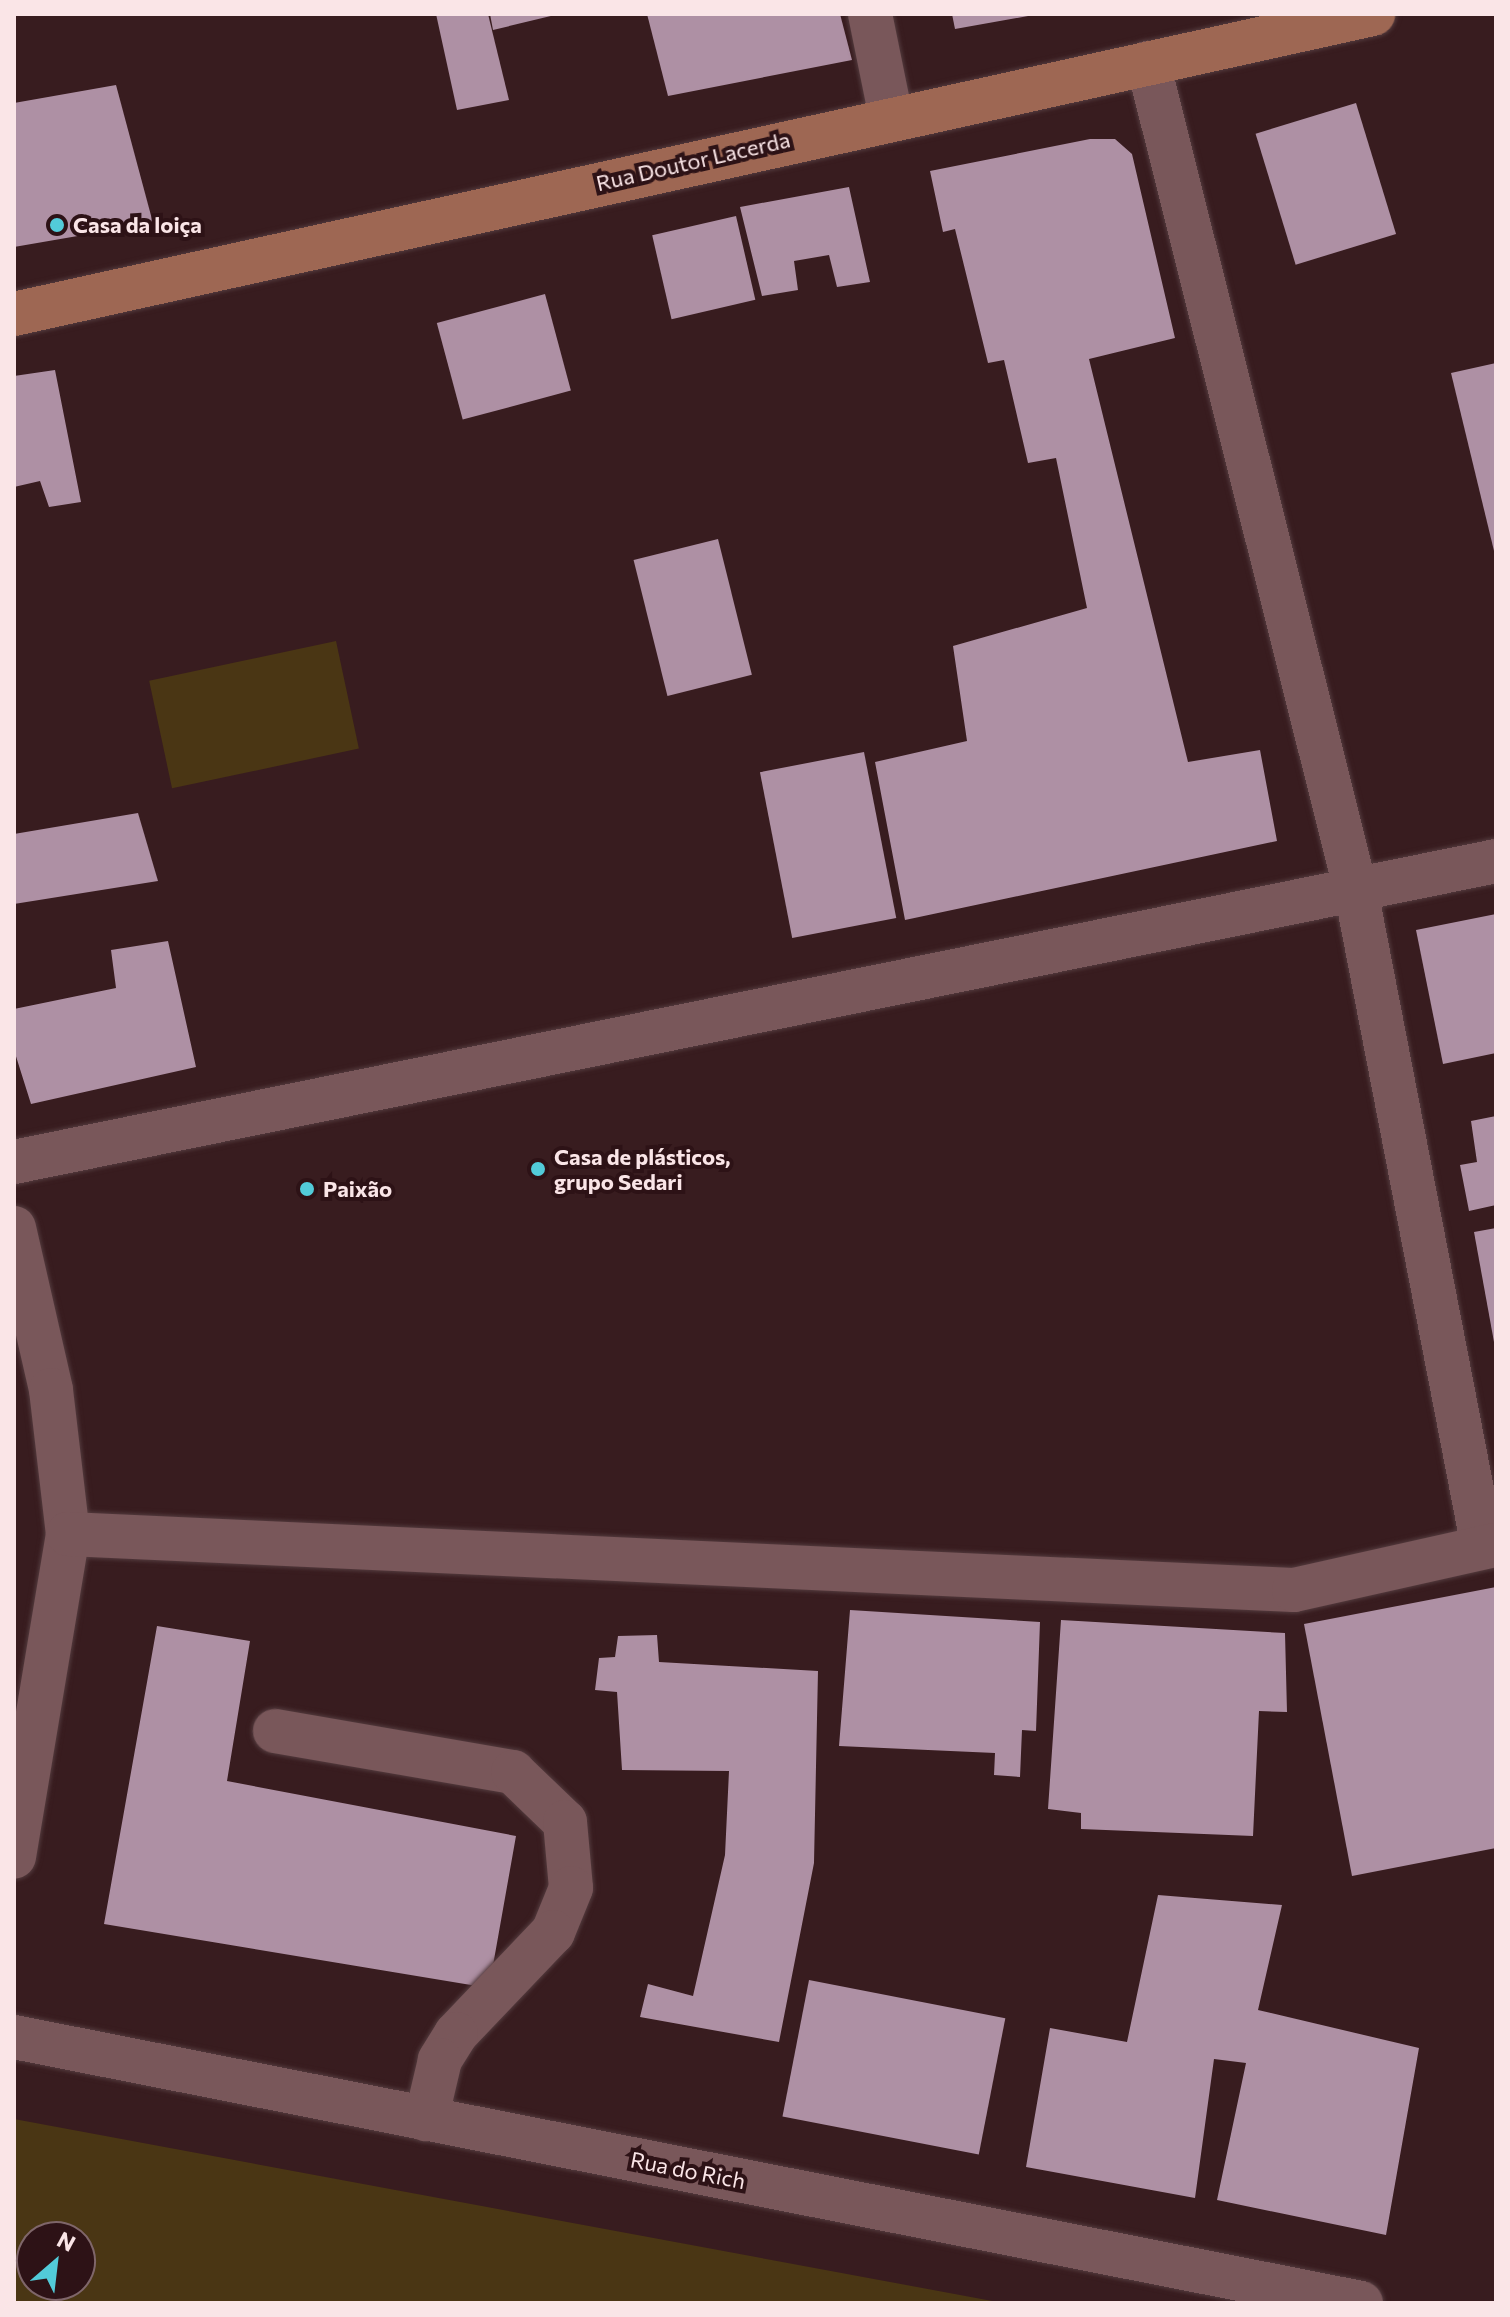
<!DOCTYPE html>
<meta charset="utf-8">
<style>
body{margin:0}
#map{position:relative;width:1510px;height:2317px;overflow:hidden;background:#381c1f;font-family:Commissioner,sans-serif}
div>[style]{position:absolute}
.green>*{inset:0;background:#4a3614;transform-origin:0 0}
.building>*{inset:0;background:#ae90a4;transform-origin:0 0}
.roads{filter:drop-shadow(0 0 2px #533b3e) drop-shadow(0 0 2px #533b3e)}
.minor>*{height:44px;margin:-22px;padding:0 22px;transform-origin:22px;border-radius:22px;background:#79575a}
.major>*{height:44px;margin:-22px;padding:0 22px;transform-origin:22px;border-radius:22px;background:#9e6753}
.dots>*{width:22px;height:22px;translate:-50% -50%;box-sizing:border-box;border:4px solid #2d1216;border-radius:50%}
span{translate:-50% -50%;white-space:nowrap;text-align:center;line-height:1.15;-webkit-text-stroke:8px #2d1216;paint-order:stroke}
.street-label{font-size:22px;color:#fae5e7}
.poi-label{font-size:22px;color:#fae5e7;font-weight:700}
.left{translate:0 -50%;text-align:left}
.frame{position:absolute;inset:0;border:16px solid #fae5e7;pointer-events:none}
.north{position:absolute;left:16px;top:2221px;width:80px;height:80px;box-sizing:border-box;background:#2d1216;border:2px solid #7f666a;border-radius:50%;rotate:28deg;font-size:22px;font-weight:700;line-height:32px;text-align:center;color:#fae5e7}
.north::after{content:'';display:block;margin:auto;width:28px;height:36px;background:#52cbd9;clip-path:polygon(50% 0,100% 100%,50% 72%,0 100%)}
</style>
<div id="map">
<div class="green">
<i style="left:336px;top:641px;width:110px;height:191px;rotate:78deg"></i>
<i style="clip-path:polygon(evenodd,14px 2119px,1003px 2303px,14px 2303px,14px 2119px,32px 2237px,80px 2237px,80px 2285px,32px 2285px,32px 2237px)"></i>
</div>
<div class="building">
<i style="clip-path:polygon(436px 14px,488px 14px,509px 100px,457px 110px)"></i>
<i style="clip-path:polygon(490px 14px,555px 14px,555px 15px,493px 30px)"></i>
<i style="clip-path:polygon(647px 14px,840px 14px,852px 60px,668px 96px)"></i>
<i style="clip-path:polygon(952px 14px,1028px 14px,1028px 16px,955px 29px)"></i>
<i style="clip-path:polygon(116px 85px,153px 223px,14px 247px,14px 103px)"></i>
<i style="left:1356px;top:103px;width:137px;height:105px;rotate:73deg"></i>
<i style="clip-path:polygon(1090px 139px,1115px 139px,1132px 154px,1175px 338px,1089px 359px,1188px 762px,1260px 750px,1277px 841px,905px 920px,875px 762px,967px 741px,953px 646px,1087px 608px,1056px 458px,1028px 463px,1004px 360px,988px 363px,955px 229px,943px 232px,930px 171px)"></i>
<i style="clip-path:polygon(849px 187px,870px 282px,837px 287px,829px 255px,794px 261px,798px 290px,762px 296px,740px 207px)"></i>
<i style="left:736px;top:216px;width:86px;height:86px;rotate:77deg"></i>
<i style="left:545px;top:294px;width:100px;height:112px;rotate:75deg"></i>
<i style="clip-path:polygon(1496px 363px,1496px 555px,1495px 555px,1451px 373px)"></i>
<i style="clip-path:polygon(55px 370px,81px 502px,49px 507px,40px 481px,14px 487px,14px 376px)"></i>
<i style="left:718px;top:539px;width:140px;height:87px;rotate:76deg"></i>
<i style="left:864px;top:752px;width:169px;height:106px;rotate:79deg"></i>
<i style="clip-path:polygon(138px 813px,158px 881px,14px 904px,14px 834px)"></i>
<i style="clip-path:polygon(1496px 914px,1496px 1053px,1443px 1064px,1416px 930px)"></i>
<i style="clip-path:polygon(168px 941px,196px 1067px,31px 1104px,14px 1050px,14px 1009px,116px 988px,111px 950px)"></i>
<i style="clip-path:polygon(1496px 1116px,1496px 1205px,1469px 1211px,1460px 1165px,1477px 1162px,1471px 1121px)"></i>
<i style="clip-path:polygon(1496px 1228px,1496px 1342px,1494px 1342px,1474px 1232px)"></i>
<i style="clip-path:polygon(1496px 1587px,1496px 1848px,1352px 1876px,1304px 1624px)"></i>
<i style="clip-path:polygon(850px 1610px,1040px 1622px,1036px 1731px,1022px 1730px,1020px 1777px,994px 1775px,995px 1753px,839px 1746px)"></i>
<i style="clip-path:polygon(1061px 1620px,1285px 1633px,1287px 1712px,1259px 1711px,1253px 1836px,1081px 1829px,1081px 1813px,1048px 1809px)"></i>
<i style="clip-path:polygon(157px 1626px,250px 1641px,227px 1781px,516px 1836px,489px 1988px,104px 1924px)"></i>
<i style="clip-path:polygon(657px 1635px,659px 1662px,818px 1671px,814px 1863px,779px 2042px,640px 2017px,648px 1984px,693px 1996px,725px 1855px,729px 1771px,622px 1770px,617px 1692px,595px 1690px,599px 1658px,615px 1657px,618px 1636px)"></i>
<i style="clip-path:polygon(1158px 1895px,1282px 1905px,1258px 2010px,1419px 2048px,1386px 2235px,1217px 2200px,1246px 2063px,1214px 2059px,1195px 2198px,1026px 2167px,1050px 2028px,1127px 2042px)"></i>
<i style="left:809px;top:1980px;width:200px;height:139px;rotate:11deg"></i>
</div>
<div class="roads">
<div class="minor">
<i style="left:870px;top:14px;width:105px;rotate:78.5deg"></i>
<i style="left:1148px;top:63px;width:854px;rotate:75.9deg"></i>
<i style="left:1356px;top:891px;width:668px;rotate:79.04deg"></i>
<i style="left:14px;top:1162px;width:1512px;rotate:-11.48deg"></i>
<i style="left:14px;top:1228px;width:166px;rotate:77.1deg"></i>
<i style="left:51px;top:1390px;width:145px;rotate:83.3deg"></i>
<i style="left:68px;top:1534px;width:327px;rotate:99.5deg"></i>
<i style="left:68px;top:1534px;width:1227px;rotate:2.62deg"></i>
<i style="left:1294px;top:1590px;width:207px;rotate:-12.6deg"></i>
<i style="left:275px;top:1731px;width:242px;rotate:9.8deg"></i>
<i style="left:513px;top:1772px;width:72px;rotate:43.9deg"></i>
<i style="left:565px;top:1822px;width:66px;rotate:84.8deg"></i>
<i style="left:571px;top:1888px;width:48px;rotate:112.2deg"></i>
<i style="left:553px;top:1932px;width:141px;rotate:133.6deg"></i>
<i style="left:456px;top:2034px;width:31px;rotate:122deg"></i>
<i style="left:440px;top:2060px;width:61px;rotate:103.3deg"></i>
<i style="left:14px;top:2037px;width:1373px;rotate:11.17deg"></i>
</div>
<div class="major">
<i style="left:14px;top:314px;width:1392px;rotate:-12.45deg"></i>
</div>
</div>
<div class="dots">
<i style="left:57px;top:225px;background:#52cbd9"></i>
<i style="left:538px;top:1169px;background:#52cbd9"></i>
<i style="left:307px;top:1189px;background:#52cbd9"></i>
</div>
<div class="street-label">
<span style="left:693px;top:161px;rotate:-13deg">Rua Doutor Lacerda</span>
<span style="left:688px;top:2170px;rotate:11deg">Rua do Rich</span>
</div>
<div class="poi-label">
<span class="left" style="left:73px;top:225px">Casa da loiça</span>
<span class="left" style="left:554px;top:1169px">Casa de plásticos,<br>grupo Sedari</span>
<span class="left" style="left:323px;top:1189px">Paixão</span>
</div>
<div class="frame"></div>
<div class="north">N</div>
</div>
